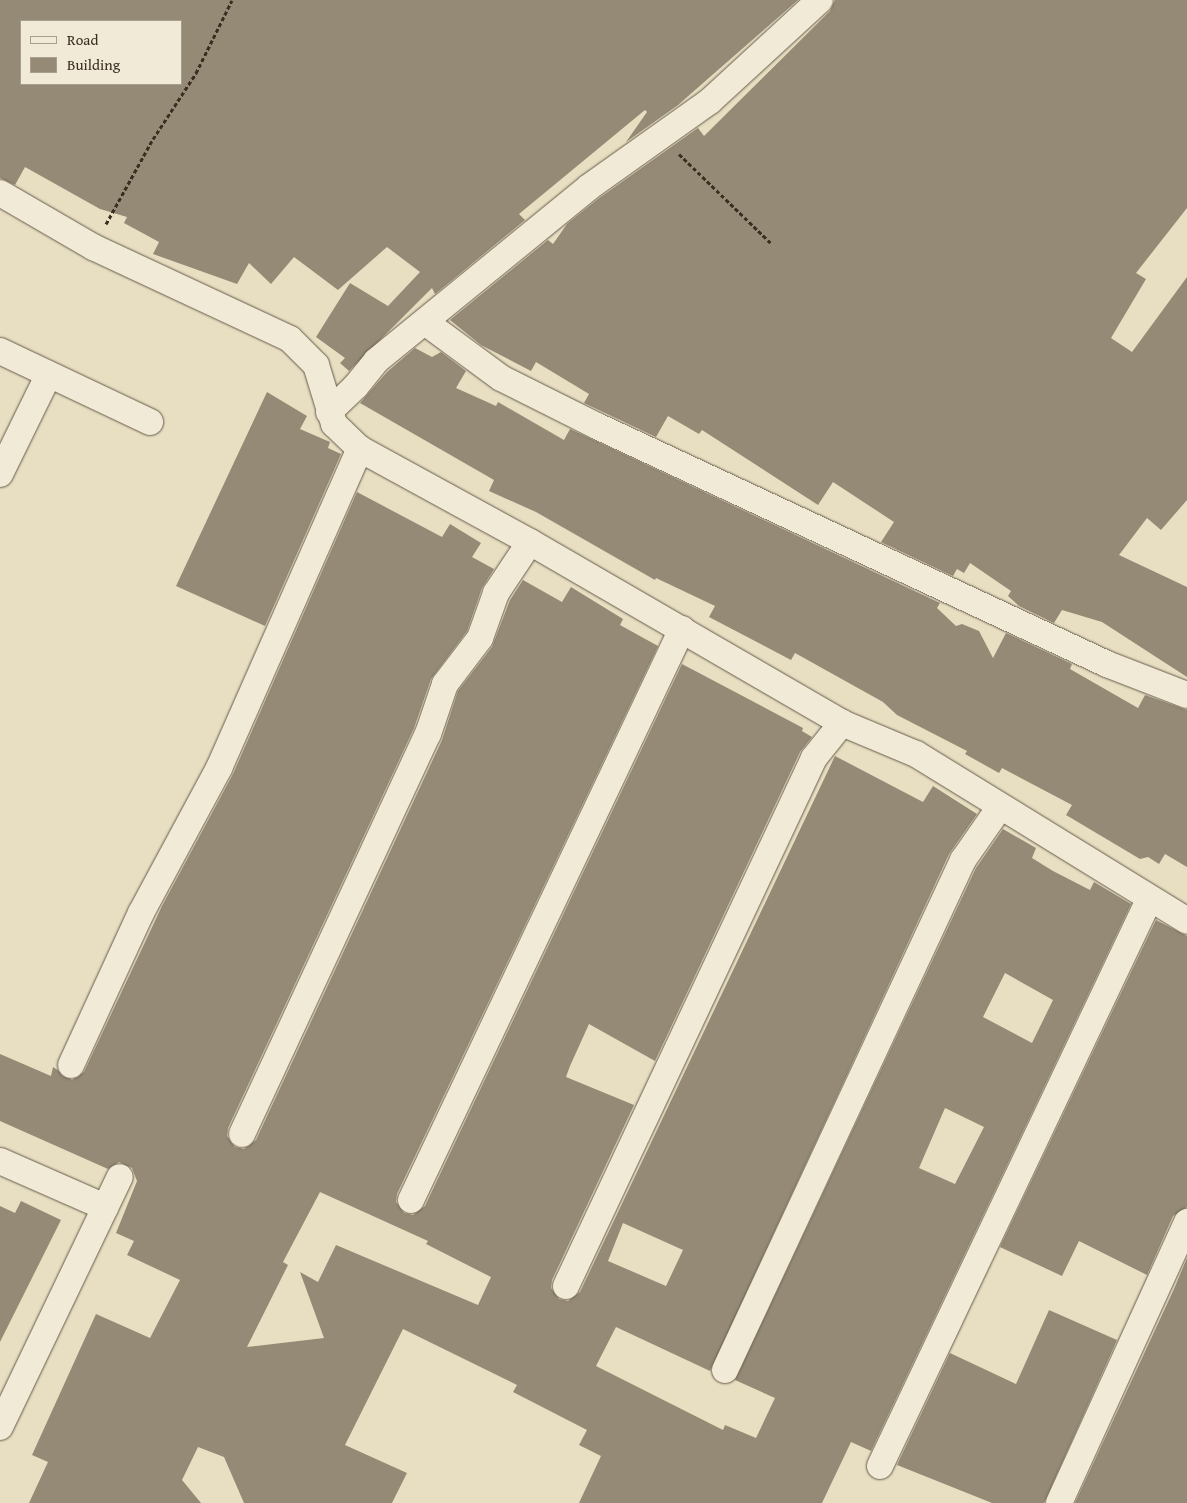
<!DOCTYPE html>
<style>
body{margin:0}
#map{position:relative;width:1187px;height:1503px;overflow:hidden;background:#e8dfc2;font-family:"Gentium Book Plus",serif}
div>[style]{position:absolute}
.building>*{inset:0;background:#958a75}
.path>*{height:3px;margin-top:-1.5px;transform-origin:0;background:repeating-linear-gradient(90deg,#3b2d22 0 4px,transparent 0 6.5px)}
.roads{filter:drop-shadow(0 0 1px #665a4a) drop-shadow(0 0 1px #665a4a)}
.minor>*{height:26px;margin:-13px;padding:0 13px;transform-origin:13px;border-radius:13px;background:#f0ead7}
span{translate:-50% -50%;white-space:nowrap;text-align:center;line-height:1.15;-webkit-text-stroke:5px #f0ead7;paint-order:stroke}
.legend{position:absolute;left:20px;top:20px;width:162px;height:65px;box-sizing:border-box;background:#f0ead7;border:1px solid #a89e8f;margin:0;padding:6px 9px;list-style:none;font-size:15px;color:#3b2d22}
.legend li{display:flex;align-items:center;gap:10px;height:25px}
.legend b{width:25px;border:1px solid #a89e8f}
</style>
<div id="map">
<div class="building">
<i style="clip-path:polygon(evenodd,0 0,798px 0,678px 105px,626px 142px,647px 112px,645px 110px,519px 214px,525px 220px,435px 294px,432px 288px,349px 371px,340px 363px,345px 358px,316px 337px,350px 283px,388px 306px,420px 272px,387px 247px,338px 290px,294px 257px,271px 284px,249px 263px,237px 284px,153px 254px,159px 242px,124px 223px,127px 217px,100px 209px,25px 167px,15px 185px,0 178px,0 0,21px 21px,181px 21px,181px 84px,21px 84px,21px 21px)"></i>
<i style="clip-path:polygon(835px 0,1187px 0,1187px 208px,1136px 273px,1146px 279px,1111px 338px,1132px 352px,1187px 277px,1187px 500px,1161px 530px,1147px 518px,1119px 555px,1187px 587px,1187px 677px,1102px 622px,1062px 610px,1054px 623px,1019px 606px,1008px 596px,1011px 591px,970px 563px,964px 573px,957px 569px,953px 576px,881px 542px,894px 522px,833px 482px,818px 505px,702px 430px,699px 434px,668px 416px,656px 437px,584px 403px,589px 394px,536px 362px,531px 371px,481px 345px,450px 320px,548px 240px,553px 244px,567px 224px,598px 199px,698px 128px,704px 136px,830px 11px)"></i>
<i style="clip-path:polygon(415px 348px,432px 357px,441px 352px,466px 371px,456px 388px,496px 406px,498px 402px,564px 440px,570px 429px,940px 603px,937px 608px,956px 626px,962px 624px,979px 631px,993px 658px,1006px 633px,1072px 664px,1070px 669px,1138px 708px,1145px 695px,1187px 710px,1187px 867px,1165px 854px,1159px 864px,1148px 857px,1140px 859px,1066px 815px,1072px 805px,1002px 768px,999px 773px,965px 754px,967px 751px,897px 715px,883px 702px,795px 653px,791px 660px,709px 617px,715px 606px,656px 578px,655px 580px,536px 512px,489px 491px,494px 480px,360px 403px,387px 372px)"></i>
<i style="clip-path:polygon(267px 392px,307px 416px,300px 429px,330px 442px,328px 448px,341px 454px,265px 626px,176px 586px)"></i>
<i style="clip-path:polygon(evenodd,357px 492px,442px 537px,450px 524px,481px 543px,472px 557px,494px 569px,482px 588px,467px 631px,431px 679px,414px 728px,228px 1128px,227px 1136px,235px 1147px,244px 1149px,256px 1140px,442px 740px,458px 691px,492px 647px,510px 600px,523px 580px,562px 602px,571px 587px,623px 619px,620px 625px,658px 646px,397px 1194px,396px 1202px,404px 1213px,413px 1215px,425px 1206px,682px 664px,803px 728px,802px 731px,812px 737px,800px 752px,655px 1061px,589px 1024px,570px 1066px,566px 1077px,634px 1105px,552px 1280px,551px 1288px,559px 1299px,568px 1301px,580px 1292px,835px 756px,923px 802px,933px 786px,977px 814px,949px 854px,710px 1371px,616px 1327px,596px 1366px,723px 1430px,725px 1425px,756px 1438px,775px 1398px,735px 1380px,976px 868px,1003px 829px,1036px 848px,1032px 858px,1053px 871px,1090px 890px,1094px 882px,1131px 904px,871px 1451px,851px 1442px,822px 1503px,579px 1503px,601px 1456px,579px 1445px,587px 1430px,513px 1392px,517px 1385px,403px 1329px,345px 1445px,407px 1473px,392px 1503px,244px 1503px,224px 1457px,198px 1447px,182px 1480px,201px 1503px,29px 1503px,48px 1462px,32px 1455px,96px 1314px,150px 1338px,180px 1280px,127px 1255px,134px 1241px,116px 1233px,137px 1181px,132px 1168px,119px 1162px,108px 1169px,0 1121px,0 1054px,51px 1076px,53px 1067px,72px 1080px,84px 1072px,162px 906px,233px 774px,357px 492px,1005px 973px,1053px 1000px,1032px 1043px,983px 1017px,1005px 973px,357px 492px,945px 1108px,984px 1127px,955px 1184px,919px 1168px,945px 1108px,357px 492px,320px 1192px,428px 1241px,426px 1244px,491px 1277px,478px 1305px,336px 1245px,318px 1282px,300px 1272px,324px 1338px,247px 1347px,288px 1265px,283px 1262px,320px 1192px,357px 492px,623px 1223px,683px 1250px,666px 1286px,608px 1261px,623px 1223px)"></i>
<i style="clip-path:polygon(1156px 920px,1187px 936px,1187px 1207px,1173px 1216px,1147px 1275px,1079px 1241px,1062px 1276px,1000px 1247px)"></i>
<i style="clip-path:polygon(21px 1201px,61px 1220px,0 1342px,0 1206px,15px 1213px)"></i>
<i style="clip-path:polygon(1187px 1258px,1187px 1503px,1075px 1503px,1174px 1289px)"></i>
<i style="clip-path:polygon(1049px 1310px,1117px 1340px,1044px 1503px,992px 1503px,897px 1465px,950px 1353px,1016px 1384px)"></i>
</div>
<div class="path">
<i style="left:679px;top:154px;width:128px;rotate:44.1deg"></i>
<i style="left:106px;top:224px;width:97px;rotate:-61.1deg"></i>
<i style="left:153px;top:139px;width:79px;rotate:-56.9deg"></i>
<i style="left:196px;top:73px;width:81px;rotate:-63.7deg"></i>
</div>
<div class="roads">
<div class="minor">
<i style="left:0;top:193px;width:108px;rotate:30.1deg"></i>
<i style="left:93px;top:247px;width:217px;rotate:25deg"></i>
<i style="left:290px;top:339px;width:37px;rotate:45deg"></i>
<i style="left:316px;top:365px;width:62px;rotate:73deg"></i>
<i style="left:334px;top:424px;width:36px;rotate:44deg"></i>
<i style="left:360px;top:449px;width:194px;rotate:28.7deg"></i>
<i style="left:530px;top:542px;width:361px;rotate:30.1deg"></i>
<i style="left:842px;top:723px;width:80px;rotate:22.7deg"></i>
<i style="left:916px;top:754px;width:318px;rotate:31.6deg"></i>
<i style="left:425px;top:322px;width:94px;rotate:36.4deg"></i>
<i style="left:501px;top:378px;width:107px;rotate:26.6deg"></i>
<i style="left:597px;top:426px;width:563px;rotate:25.02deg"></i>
<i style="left:1107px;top:664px;width:86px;rotate:21.2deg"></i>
<i style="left:0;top:351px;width:166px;rotate:25.3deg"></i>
<i style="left:329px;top:412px;width:37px;rotate:-44deg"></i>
<i style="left:356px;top:386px;width:32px;rotate:-51deg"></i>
<i style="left:376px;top:361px;width:275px;rotate:-39.2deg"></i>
<i style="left:589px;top:187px;width:148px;rotate:-35.4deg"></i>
<i style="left:710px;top:101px;width:149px;rotate:-42.6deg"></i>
<i style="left:0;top:474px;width:111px;rotate:-63.9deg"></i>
<i style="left:71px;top:1065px;width:167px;rotate:-65.3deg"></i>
<i style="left:141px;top:913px;width:165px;rotate:-61.7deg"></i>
<i style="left:219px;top:768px;width:349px;rotate:-66.2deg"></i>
<i style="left:242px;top:1134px;width:441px;rotate:-65.1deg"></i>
<i style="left:428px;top:734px;width:53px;rotate:-71.2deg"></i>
<i style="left:445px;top:684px;width:58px;rotate:-52.7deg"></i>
<i style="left:480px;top:638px;width:48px;rotate:-70.4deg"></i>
<i style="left:496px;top:593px;width:61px;rotate:-56.3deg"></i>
<i style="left:0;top:1161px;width:115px;rotate:23.7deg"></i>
<i style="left:411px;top:1200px;width:632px;rotate:-64.61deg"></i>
<i style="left:566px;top:1286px;width:583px;rotate:-64.84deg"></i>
<i style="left:814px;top:758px;width:45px;rotate:-51.3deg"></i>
<i style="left:725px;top:1370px;width:563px;rotate:-64.98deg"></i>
<i style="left:963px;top:860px;width:65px;rotate:-55.1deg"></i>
<i style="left:0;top:1427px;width:277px;rotate:-64.4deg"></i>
<i style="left:880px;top:1466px;width:627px;rotate:-64.58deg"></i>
<i style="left:1059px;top:1503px;width:309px;rotate:-65.5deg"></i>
</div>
</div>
<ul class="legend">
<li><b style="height:6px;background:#f0ead7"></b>Road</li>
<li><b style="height:14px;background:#958a75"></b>Building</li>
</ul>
</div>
